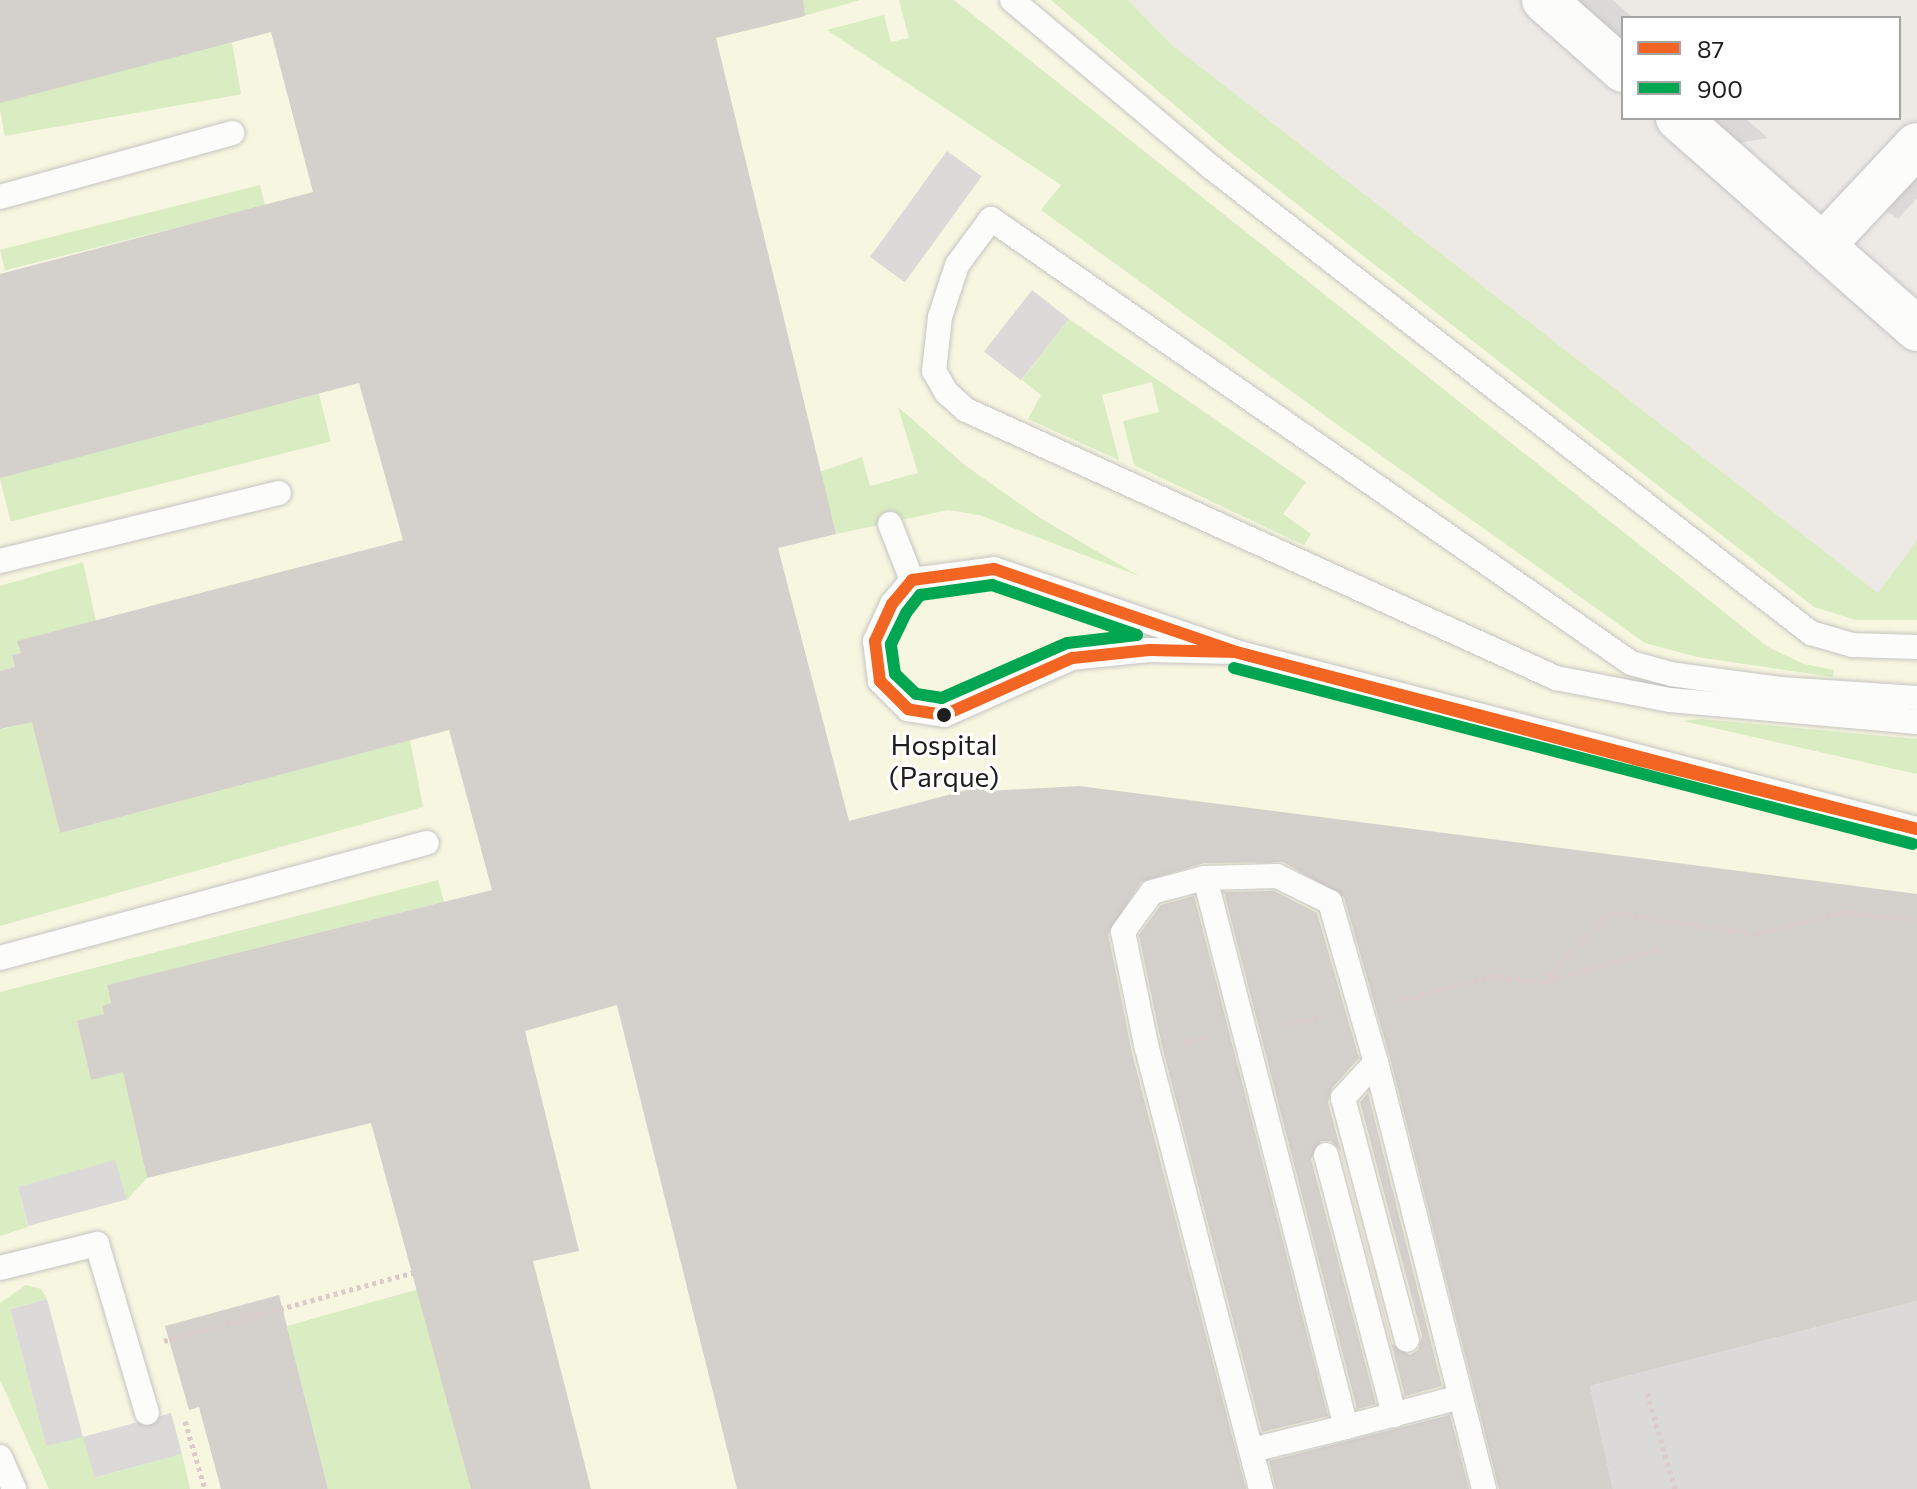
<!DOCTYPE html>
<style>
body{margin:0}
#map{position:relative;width:1917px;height:1489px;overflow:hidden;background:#edeae6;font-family:Commissioner,sans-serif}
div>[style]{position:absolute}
.education>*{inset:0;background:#f7f6e0}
.religious>*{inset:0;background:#dbdad8;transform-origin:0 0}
.grass>*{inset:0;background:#d9ecc2;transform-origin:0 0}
.building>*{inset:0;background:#d4d0cc}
.path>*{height:5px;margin-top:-2.5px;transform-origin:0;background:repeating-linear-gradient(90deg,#dbcbc9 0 4px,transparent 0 8px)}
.roads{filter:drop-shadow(0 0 2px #c5c4c2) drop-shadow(0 0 2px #c5c4c2)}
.service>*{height:24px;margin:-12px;padding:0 12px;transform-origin:12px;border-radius:12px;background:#fcfcfb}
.minor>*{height:44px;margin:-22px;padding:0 22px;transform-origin:22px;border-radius:22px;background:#fcfcfb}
.bus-1>*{height:12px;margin:-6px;padding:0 6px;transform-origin:6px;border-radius:6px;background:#f26522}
.bus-2>*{height:12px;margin:-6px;padding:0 6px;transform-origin:6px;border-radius:6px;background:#00a651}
.dots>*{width:22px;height:22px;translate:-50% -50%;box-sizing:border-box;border:4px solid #fff;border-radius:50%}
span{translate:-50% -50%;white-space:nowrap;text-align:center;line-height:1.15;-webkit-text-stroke:6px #fff;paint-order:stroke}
.bus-label{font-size:28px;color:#1e1e1e}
.legend{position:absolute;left:1621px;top:16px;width:280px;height:104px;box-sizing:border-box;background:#fff;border:2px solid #a5a5a5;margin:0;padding:10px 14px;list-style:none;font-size:24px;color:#1e1e1e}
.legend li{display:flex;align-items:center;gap:16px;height:40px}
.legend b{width:40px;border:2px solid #a5a5a5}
</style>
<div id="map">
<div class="education">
<i style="clip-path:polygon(0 0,1128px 0,1171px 44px,1878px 593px,1917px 540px,1917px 1489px,0 1489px)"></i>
</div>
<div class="religious">
<i style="clip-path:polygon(1564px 0,1613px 0,1633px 18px,1623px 18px,1623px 52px)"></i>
<i style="clip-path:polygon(1697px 118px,1745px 118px,1768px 138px,1727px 145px)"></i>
<i style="left:947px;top:151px;width:43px;height:131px;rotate:36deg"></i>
<i style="clip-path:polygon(1917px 170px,1917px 198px,1898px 219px,1883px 208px)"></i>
<i style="left:1032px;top:290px;width:47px;height:78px;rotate:38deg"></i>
<i style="left:116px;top:1159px;width:42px;height:102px;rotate:75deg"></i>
<i style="clip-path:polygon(47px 1299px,83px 1437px,171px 1413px,182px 1454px,94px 1478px,46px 1446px,10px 1309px)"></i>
<i style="clip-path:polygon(1917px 1301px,1917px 1489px,1613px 1489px,1590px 1386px)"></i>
</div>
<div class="grass">
<i style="clip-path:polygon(800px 0,860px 0,804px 16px)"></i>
<i style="clip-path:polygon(899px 0,954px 0,1768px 647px,1804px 664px,1834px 670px,1833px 677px,1697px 657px,1645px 643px,1345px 430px,1041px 210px,1061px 185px,827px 30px,884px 15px,891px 42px,909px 38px)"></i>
<i style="clip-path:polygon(1051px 0,1128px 0,1171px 44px,1878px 593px,1917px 540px,1917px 620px,1856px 620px,1814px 607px,1225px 148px)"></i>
<i style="left:232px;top:43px;width:52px;height:240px;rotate:80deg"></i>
<i style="left:260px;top:185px;width:21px;height:268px;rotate:76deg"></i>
<i style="clip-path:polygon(1069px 319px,1306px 482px,1283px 514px,1311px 534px,1304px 545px,1134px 465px,1123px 421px,1159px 412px,1152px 382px,1102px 395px,1119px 460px,1028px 419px,1041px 395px,1022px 380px)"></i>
<i style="left:319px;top:394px;width:49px;height:330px;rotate:76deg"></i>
<i style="clip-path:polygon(898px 407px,966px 466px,1040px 518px,1139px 576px,979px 515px,948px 510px,836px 534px,820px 472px,862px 457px,870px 486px,918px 473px)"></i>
<i style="clip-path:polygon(83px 562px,96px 621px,18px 641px,21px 653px,12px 656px,15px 667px,0 671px,0 586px)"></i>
<i style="clip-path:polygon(40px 719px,42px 762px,60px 833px,410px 740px,423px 807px,0 926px,0 721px,3px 729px)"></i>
<i style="clip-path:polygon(1701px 719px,1917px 739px,1917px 774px,1683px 721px)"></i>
<i style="clip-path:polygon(438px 880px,444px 902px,107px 985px,111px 1003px,104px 1014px,77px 1022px,91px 1079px,134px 1069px,132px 1112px,147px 1178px,127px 1200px,115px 1160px,18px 1187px,28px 1227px,0 1236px,0 992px)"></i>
<i style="clip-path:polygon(26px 1285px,41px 1289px,47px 1299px,10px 1309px,46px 1446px,83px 1437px,95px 1478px,182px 1454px,190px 1489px,49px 1489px,0 1380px,0 1303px)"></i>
<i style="clip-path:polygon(419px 1289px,471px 1489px,328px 1489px,287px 1326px)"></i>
</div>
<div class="building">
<i style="clip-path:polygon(0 0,803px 0,805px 16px,716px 38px,836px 534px,778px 548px,849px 821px,986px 785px,988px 791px,1079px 786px,1917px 894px,1917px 1301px,1590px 1386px,1613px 1489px,1499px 1489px,1390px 1058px,1344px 897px,1283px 862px,1204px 863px,1141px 882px,1108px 934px,1132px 1053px,1246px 1489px,737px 1489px,617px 1005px,525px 1031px,579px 1251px,533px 1261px,591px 1489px,471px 1489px,371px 1123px,147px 1178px,123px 1072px,91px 1080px,77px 1021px,104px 1014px,102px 1006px,111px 1003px,107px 985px,492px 890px,449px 730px,60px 833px,32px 722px,0 729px,0 671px,15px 667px,12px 655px,21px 653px,17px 641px,403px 540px,359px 383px,0 478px,0 274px,313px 192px,271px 32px,0 103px)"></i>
<i style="clip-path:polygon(1274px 891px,1317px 913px,1359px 1058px,1332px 1088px,1328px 1102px,1392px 1344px,1410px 1355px,1418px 1350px,1422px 1336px,1360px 1102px,1368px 1093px,1442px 1386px,1405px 1396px,1341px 1151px,1331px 1141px,1321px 1141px,1311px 1159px,1376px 1404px,1357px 1409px,1224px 892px)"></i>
<i style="clip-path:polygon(1194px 896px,1328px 1416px,1262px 1432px,1162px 1046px,1139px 935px,1161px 905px)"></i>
<i style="clip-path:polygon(279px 1295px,328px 1489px,221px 1489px,199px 1407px,189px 1410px,165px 1326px)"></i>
<i style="clip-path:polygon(1450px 1415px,1469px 1489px,1276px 1489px,1269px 1461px)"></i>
</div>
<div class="path">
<i style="left:1545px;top:982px;width:119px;rotate:-16.1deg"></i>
<i style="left:1397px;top:1002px;width:98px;rotate:-15.3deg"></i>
<i style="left:1492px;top:976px;width:52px;rotate:6.6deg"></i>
<i style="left:1544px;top:982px;width:96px;rotate:-46.7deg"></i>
<i style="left:1610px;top:912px;width:148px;rotate:8.6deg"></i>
<i style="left:1756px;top:934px;width:90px;rotate:-14.2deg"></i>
<i style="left:1843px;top:912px;width:74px;rotate:6.2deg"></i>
<i style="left:1283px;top:1024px;width:39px;rotate:-10deg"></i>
<i style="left:1185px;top:1042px;width:22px;rotate:-10deg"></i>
<i style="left:164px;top:1341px;width:259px;rotate:-15.4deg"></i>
<i style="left:1647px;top:1393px;width:100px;rotate:73.7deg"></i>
<i style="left:185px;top:1421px;width:71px;rotate:73.6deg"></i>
</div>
<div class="roads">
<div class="service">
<i style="left:1012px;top:0;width:260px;rotate:40deg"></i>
<i style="left:1211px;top:167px;width:760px;rotate:37.84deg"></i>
<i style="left:1811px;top:633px;width:43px;rotate:16.3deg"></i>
<i style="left:1852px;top:645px;width:65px;rotate:1.8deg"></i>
<i style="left:0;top:197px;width:241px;rotate:-15.4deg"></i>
<i style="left:890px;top:524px;width:60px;rotate:68.6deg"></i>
<i style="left:0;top:561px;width:287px;rotate:-13.7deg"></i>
<i style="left:1236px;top:652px;width:87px;rotate:-178.7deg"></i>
<i style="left:1149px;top:650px;width:77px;rotate:174.1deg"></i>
<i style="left:1072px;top:658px;width:140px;rotate:156deg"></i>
<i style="left:944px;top:715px;width:36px;rotate:-171deg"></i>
<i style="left:908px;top:709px;width:40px;rotate:-135deg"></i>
<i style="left:880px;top:681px;width:40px;rotate:-97.1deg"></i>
<i style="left:875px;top:641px;width:41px;rotate:-65.3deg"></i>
<i style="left:892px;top:604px;width:31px;rotate:-50deg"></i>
<i style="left:912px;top:580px;width:83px;rotate:-7.6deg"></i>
<i style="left:994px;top:569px;width:256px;rotate:18.9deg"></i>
<i style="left:1236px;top:652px;width:704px;rotate:14.57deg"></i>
<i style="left:1917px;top:698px;width:137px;rotate:-176.2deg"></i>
<i style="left:1780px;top:689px;width:110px;rotate:-172.2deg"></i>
<i style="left:1671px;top:674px;width:41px;rotate:-164.6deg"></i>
<i style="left:1631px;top:663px;width:779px;rotate:-145.25deg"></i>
<i style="left:991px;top:219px;width:57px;rotate:126.5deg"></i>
<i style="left:957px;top:265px;width:55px;rotate:108.1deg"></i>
<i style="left:940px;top:317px;width:54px;rotate:96.3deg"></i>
<i style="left:934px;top:371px;width:24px;rotate:60deg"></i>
<i style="left:946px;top:392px;width:27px;rotate:42deg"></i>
<i style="left:966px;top:410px;width:648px;rotate:24.43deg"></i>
<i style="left:1556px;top:678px;width:116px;rotate:10.9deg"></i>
<i style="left:1670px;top:700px;width:248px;rotate:5.1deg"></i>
<i style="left:1205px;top:878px;width:567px;rotate:75.6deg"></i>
<i style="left:1346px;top:1427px;width:97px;rotate:166.3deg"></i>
<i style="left:0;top:958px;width:442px;rotate:-15.1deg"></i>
<i style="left:1376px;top:1062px;width:49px;rotate:132.5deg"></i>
<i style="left:1343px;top:1098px;width:250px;rotate:75.2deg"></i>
<i style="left:1326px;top:1155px;width:269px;rotate:75.3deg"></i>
<i style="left:0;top:1268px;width:100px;rotate:-13.9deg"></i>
<i style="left:97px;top:1244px;width:176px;rotate:73.5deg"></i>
<i style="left:1346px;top:1427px;width:118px;rotate:-14.7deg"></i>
<i style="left:0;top:1457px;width:35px;rotate:66deg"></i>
<i style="left:1261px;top:1489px;width:455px;rotate:-104.5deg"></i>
<i style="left:1147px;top:1049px;width:119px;rotate:-101.6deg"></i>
<i style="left:1123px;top:932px;width:49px;rotate:-54.1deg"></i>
<i style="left:1152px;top:892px;width:55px;rotate:-14.8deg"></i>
<i style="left:1205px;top:878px;width:72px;rotate:-1.6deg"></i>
<i style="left:1277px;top:876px;width:59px;rotate:26.1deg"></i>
<i style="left:1330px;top:902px;width:166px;rotate:74deg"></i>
<i style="left:1376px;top:1062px;width:440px;rotate:75.8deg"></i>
</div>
<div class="minor">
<i style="left:1544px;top:0;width:106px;rotate:41.5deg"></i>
<i style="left:1678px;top:118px;width:319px;rotate:41.4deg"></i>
<i style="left:1823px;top:245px;width:137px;rotate:-46.8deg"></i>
</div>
</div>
<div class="bus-1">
<i style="left:994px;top:569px;width:256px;rotate:18.9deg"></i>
<i style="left:1236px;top:652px;width:87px;rotate:-178.7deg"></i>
<i style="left:1149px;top:650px;width:77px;rotate:174.1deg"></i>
<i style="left:1072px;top:658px;width:140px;rotate:156deg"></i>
<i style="left:944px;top:715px;width:36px;rotate:-171deg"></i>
<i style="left:908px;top:709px;width:40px;rotate:-135deg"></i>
<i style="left:880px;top:681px;width:40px;rotate:-97.1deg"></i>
<i style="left:875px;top:641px;width:41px;rotate:-65.3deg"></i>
<i style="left:892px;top:604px;width:31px;rotate:-50deg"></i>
<i style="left:912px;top:580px;width:83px;rotate:-7.6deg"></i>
<i style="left:1236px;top:652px;width:704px;rotate:14.57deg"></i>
<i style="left:1917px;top:829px;width:291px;rotate:-166.1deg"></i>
<i style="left:1635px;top:759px;width:413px;rotate:-165deg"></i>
</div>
<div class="bus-2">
<i style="left:992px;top:585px;width:153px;rotate:19deg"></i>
<i style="left:1137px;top:635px;width:70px;rotate:173.5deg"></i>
<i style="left:1067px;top:643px;width:137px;rotate:156.3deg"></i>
<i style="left:942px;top:698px;width:26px;rotate:-171deg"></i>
<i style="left:916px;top:694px;width:29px;rotate:-136deg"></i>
<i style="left:895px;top:674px;width:30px;rotate:-98deg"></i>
<i style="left:891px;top:644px;width:34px;rotate:-64deg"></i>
<i style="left:906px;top:613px;width:23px;rotate:-52deg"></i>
<i style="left:920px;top:595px;width:73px;rotate:-7.9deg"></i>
<i style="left:1234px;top:668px;width:701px;rotate:14.53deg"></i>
</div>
<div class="dots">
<i style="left:944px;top:715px;background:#1e1e1e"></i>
</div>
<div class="bus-label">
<span style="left:944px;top:760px">Hospital<br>(Parque)</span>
</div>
<ul class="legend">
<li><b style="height:10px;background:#f26522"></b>87</li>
<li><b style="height:10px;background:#00a651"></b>900</li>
</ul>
</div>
